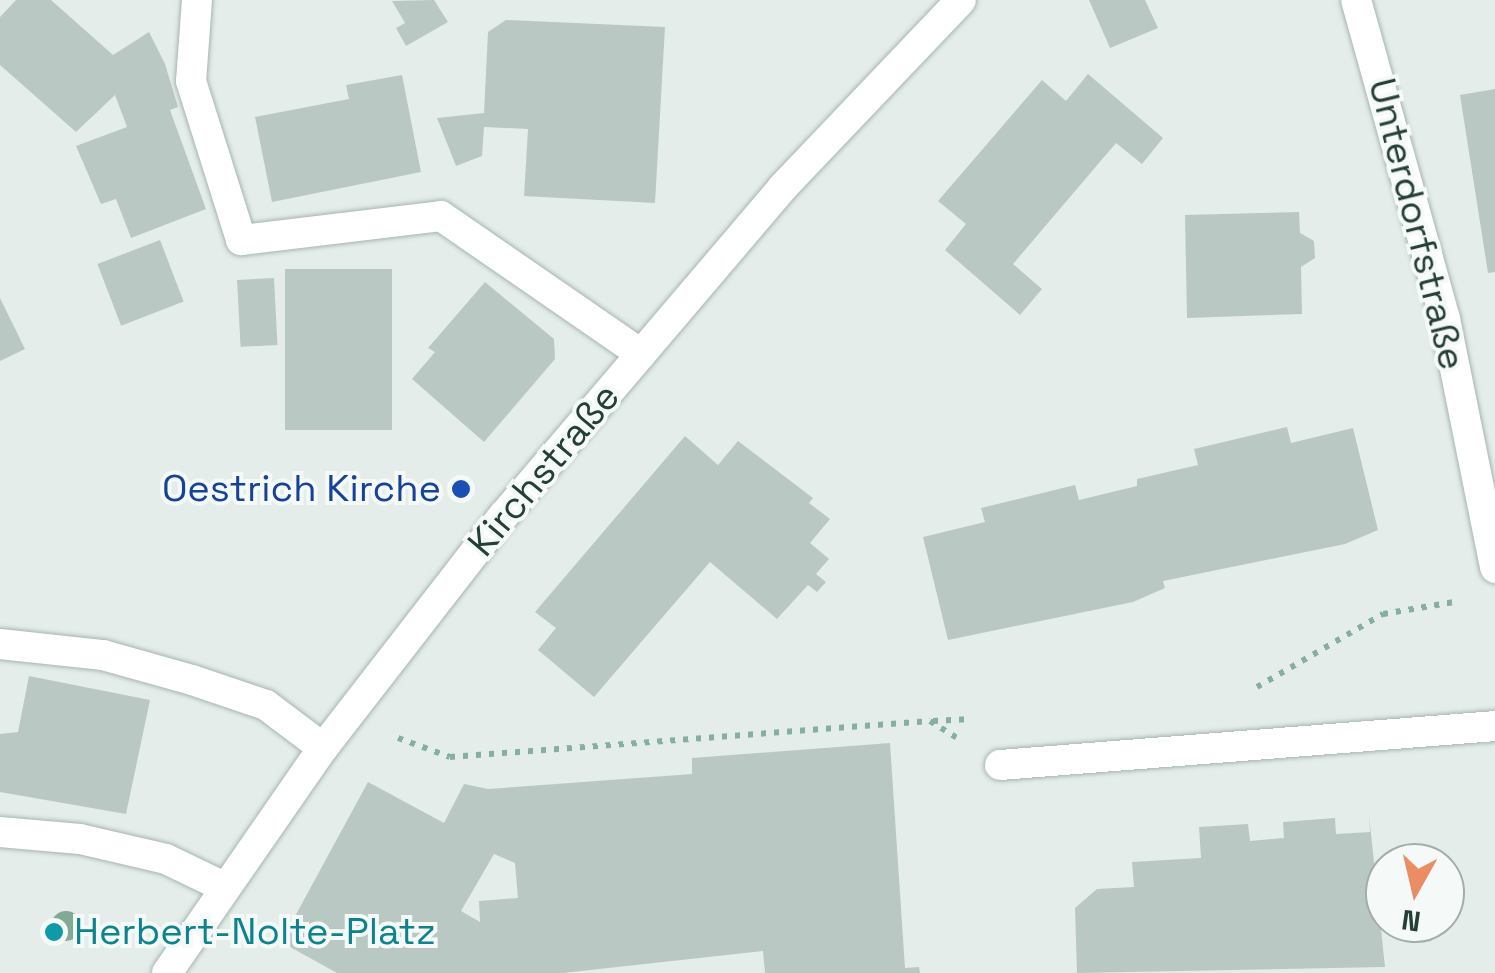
<!DOCTYPE html>
<meta charset="utf-8">
<style>
body{margin:0}
#map{position:relative;width:1495px;height:973px;overflow:hidden;background:#e4edea;font-family:"Space Grotesk",sans-serif}
div>[style]{position:absolute}
.building>*{inset:0;background:#bac8c3;transform-origin:0 0}
.path>*{height:6px;margin-top:-3px;transform-origin:0;background:repeating-linear-gradient(90deg,#86afa4 0 5px,transparent 0 13px)}
.roads{filter:drop-shadow(0 0 2px #a7b5b1) drop-shadow(0 0 2px #a7b5b1)}
.lane>*{height:30px;margin:-15px;padding:0 15px;transform-origin:15px;border-radius:15px;background:#fff}
.street>*{height:30px;margin:-15px;padding:0 15px;transform-origin:15px;border-radius:15px;background:#fff}
.trees>*{width:30px;height:30px;margin:-15px;border-radius:50%;background:#81aa94}
.dots>*{width:28px;height:28px;translate:-50% -50%;box-sizing:border-box;border:5px solid #f5f9f7;border-radius:50%}
span{translate:-50% -50%;white-space:nowrap;text-align:center;line-height:1.15;-webkit-text-stroke:8px #f5f9f7;paint-order:stroke}
.street-label{font-size:38px;color:#243e38}
.transit-label{font-size:38px;color:#164399}
.right{translate:-100% -50%;text-align:right}
.culture-label{font-size:38px;color:#0d838f}
.left{translate:0 -50%;text-align:left}
.north{position:absolute;left:1365px;top:843px;width:100px;height:100px;box-sizing:border-box;background:#f5f9f7;border:2px solid #a1aeab;border-radius:50%;rotate:188deg;font-size:28px;font-weight:700;line-height:40px;text-align:center;color:#243e38}
.north::after{content:'';display:block;margin:auto;width:35px;height:45px;background:#eb8d64;clip-path:polygon(50% 0,100% 100%,50% 72%,0 100%)}
</style>
<div id="map">
<div class="building">
<i style="clip-path:polygon(16px 0,51px 0,113px 55px,149px 32px,165px 64px,178px 107px,170px 110px,206px 209px,131px 238px,116px 199px,101px 204px,76px 146px,127px 127px,115px 95px,76px 132px,0 65px,0 17px)"></i>
<i style="clip-path:polygon(434px 0,448px 22px,406px 46px,396px 28px,405px 23px,392px 1px)"></i>
<i style="clip-path:polygon(1089px 0,1145px 0,1158px 28px,1110px 48px)"></i>
<i style="clip-path:polygon(506px 20px,665px 27px,655px 203px,524px 196px,528px 129px,484px 127px,482px 156px,456px 166px,437px 118px,484px 113px,488px 32px)"></i>
<i style="clip-path:polygon(1088px 74px,1163px 138px,1142px 164px,1116px 143px,1013px 264px,1042px 289px,1020px 315px,945px 250px,966px 224px,938px 201px,1042px 80px,1066px 101px)"></i>
<i style="clip-path:polygon(402px 75px,421px 172px,272px 202px,255px 117px,349px 99px,346px 85px)"></i>
<i style="clip-path:polygon(1495px 89px,1495px 272px,1488px 273px,1460px 95px)"></i>
<i style="clip-path:polygon(1299px 212px,1300px 233px,1314px 241px,1315px 258px,1301px 267px,1302px 314px,1187px 318px,1185px 215px)"></i>
<i style="left:160px;top:240px;width:66px;height:67px;rotate:69deg"></i>
<i style="left:285px;top:269px;width:107px;height:161px"></i>
<i style="left:274px;top:278px;width:67px;height:37px;rotate:87deg"></i>
<i style="clip-path:polygon(485px 282px,554px 339px,555px 359px,484px 442px,412px 379px,435px 352px,428px 348px)"></i>
<i style="clip-path:polygon(0 298px,25px 349px,0 361px)"></i>
<i style="clip-path:polygon(1287px 427px,1291px 443px,1353px 428px,1378px 530px,1345px 544px,1163px 581px,1165px 588px,1133px 602px,948px 640px,923px 537px,985px 522px,981px 508px,1075px 485px,1079px 500px,1137px 486px,1137px 479px,1198px 465px,1194px 449px)"></i>
<i style="clip-path:polygon(685px 436px,718px 465px,738px 441px,813px 498px,809px 503px,830px 519px,810px 543px,829px 559px,816px 574px,826px 582px,817px 592px,808px 585px,777px 619px,710px 562px,594px 697px,538px 650px,556px 628px,535px 612px)"></i>
<i style="clip-path:polygon(29px 676px,150px 700px,126px 814px,0 792px,0 734px,18px 732px)"></i>
<i style="clip-path:polygon(evenodd,890px 743px,905px 968px,919px 967px,920px 973px,765px 973px,763px 951px,563px 973px,337px 973px,281px 942px,368px 782px,444px 823px,464px 784px,488px 789px,692px 774px,692px 758px,890px 743px,494px 854px,515px 863px,518px 898px,479px 901px,480px 922px,461px 911px,494px 854px)"></i>
<i style="clip-path:polygon(1369px 815px,1385px 967px,1077px 973px,1075px 908px,1097px 889px,1134px 887px,1132px 862px,1201px 858px,1199px 827px,1248px 824px,1250px 841px,1284px 838px,1283px 822px,1335px 818px,1336px 834px,1370px 832px)"></i>
</div>
<div class="path">
<i style="left:1257px;top:687px;width:146px;rotate:-30.1deg"></i>
<i style="left:1383px;top:614px;width:72px;rotate:-9.6deg"></i>
<i style="left:933px;top:721px;width:38px;rotate:-3deg"></i>
<i style="left:398px;top:738px;width:55px;rotate:20.1deg"></i>
<i style="left:450px;top:757px;width:481px;rotate:-4.3deg"></i>
<i style="left:930px;top:721px;width:31px;rotate:32deg"></i>
</div>
<div class="roads">
<div class="lane">
<i style="left:0;top:644px;width:104px;rotate:6.1deg"></i>
<i style="left:103px;top:655px;width:92px;rotate:15.7deg"></i>
<i style="left:192px;top:680px;width:78px;rotate:18.7deg"></i>
<i style="left:266px;top:705px;width:71px;rotate:37deg"></i>
</div>
<div class="street">
<i style="left:197px;top:0;width:81px;rotate:94.2deg"></i>
<i style="left:191px;top:81px;width:167px;rotate:72.5deg"></i>
<i style="left:241px;top:240px;width:201px;rotate:-6.8deg"></i>
<i style="left:441px;top:216px;width:243px;rotate:34.6deg"></i>
<i style="left:1356px;top:0;width:331px;rotate:74.4deg"></i>
<i style="left:1445px;top:319px;width:254px;rotate:78.6deg"></i>
<i style="left:1000px;top:765px;width:497px;rotate:-4.5deg"></i>
<i style="left:0;top:832px;width:80px;rotate:5deg"></i>
<i style="left:80px;top:839px;width:88px;rotate:13.1deg"></i>
<i style="left:166px;top:859px;width:64px;rotate:25.8deg"></i>
<i style="left:167px;top:973px;width:274px;rotate:-55.3deg"></i>
<i style="left:323px;top:748px;width:295px;rotate:-52.2deg"></i>
<i style="left:504px;top:515px;width:431px;rotate:-49.6deg"></i>
<i style="left:783px;top:187px;width:258px;rotate:-46.4deg"></i>
</div>
</div>
<div class="trees">
<i style="left:66px;top:926px"></i>
</div>
<div class="dots">
<i style="left:461px;top:489px;background:#1a4fb4"></i>
<i style="left:54px;top:932px;background:#0f9aa8"></i>
</div>
<div class="street-label">
<span style="left:1417px;top:224px;rotate:76deg">Unterdorfstraße</span>
<span style="left:544px;top:470px;rotate:-50deg">Kirchstraße</span>
</div>
<div class="transit-label">
<span class="right" style="left:441px;top:489px">Oestrich Kirche</span>
</div>
<div class="culture-label">
<span class="left" style="left:74px;top:932px">Herbert-Nolte-Platz</span>
</div>
<div class="north">N</div>
</div>
